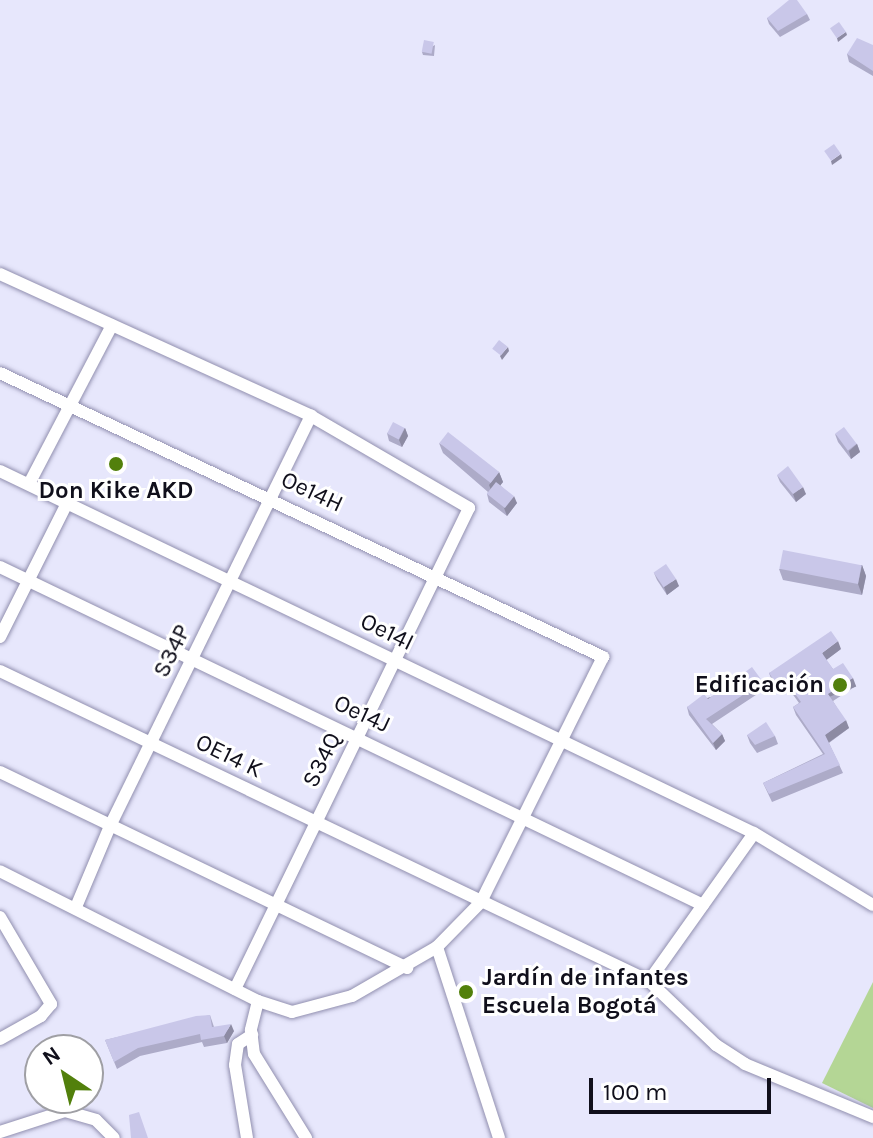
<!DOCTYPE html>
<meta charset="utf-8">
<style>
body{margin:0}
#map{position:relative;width:873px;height:1138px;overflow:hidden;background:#e7e7fc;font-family:Karla,sans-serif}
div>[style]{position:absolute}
.green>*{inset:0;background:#b4d695}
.roads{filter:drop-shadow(0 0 2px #918faf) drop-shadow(0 0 2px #918faf)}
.minor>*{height:12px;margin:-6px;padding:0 6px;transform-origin:6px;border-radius:6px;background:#fff}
.wall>*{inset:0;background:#adabc8}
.shaded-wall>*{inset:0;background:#8d8ba3;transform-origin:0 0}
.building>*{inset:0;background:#c9c7e9;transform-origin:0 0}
.dots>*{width:22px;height:22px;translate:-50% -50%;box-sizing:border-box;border:4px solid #fff;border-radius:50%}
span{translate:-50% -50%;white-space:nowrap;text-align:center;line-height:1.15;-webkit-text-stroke:6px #fff;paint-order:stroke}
.poi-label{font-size:24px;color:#100f1b;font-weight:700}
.right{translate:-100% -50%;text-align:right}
.left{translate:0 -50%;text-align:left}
.street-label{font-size:24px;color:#100f1b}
.north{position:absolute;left:24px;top:1034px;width:80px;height:80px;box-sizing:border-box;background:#fff;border:2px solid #9f9fa4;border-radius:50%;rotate:325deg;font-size:22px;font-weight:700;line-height:32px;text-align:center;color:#100f1b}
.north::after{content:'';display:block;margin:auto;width:28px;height:36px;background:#52800c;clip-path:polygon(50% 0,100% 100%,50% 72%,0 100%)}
.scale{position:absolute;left:589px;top:1078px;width:182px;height:36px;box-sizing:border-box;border:4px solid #100f1b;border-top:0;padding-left:10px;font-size:24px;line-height:28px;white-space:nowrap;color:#100f1b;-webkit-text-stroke:6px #fff;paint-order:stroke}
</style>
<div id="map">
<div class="green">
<i style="clip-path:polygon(873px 982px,873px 1108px,822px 1083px)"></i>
</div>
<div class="roads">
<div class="minor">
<i style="left:0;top:274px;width:342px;rotate:24.5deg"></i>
<i style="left:311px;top:416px;width:183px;rotate:30.2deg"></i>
<i style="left:469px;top:508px;width:535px;rotate:115.94deg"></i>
<i style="left:0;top:373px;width:667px;rotate:25.22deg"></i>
<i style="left:603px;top:657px;width:274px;rotate:116.5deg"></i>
<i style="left:481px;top:902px;width:63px;rotate:134.4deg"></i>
<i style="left:437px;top:947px;width:98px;rotate:150deg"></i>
<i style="left:352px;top:996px;width:62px;rotate:165.1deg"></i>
<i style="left:292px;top:1012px;width:36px;rotate:-162deg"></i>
<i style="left:258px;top:1001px;width:289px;rotate:-153.3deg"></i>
<i style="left:0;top:471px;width:836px;rotate:25.65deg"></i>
<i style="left:754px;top:833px;width:139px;rotate:31.2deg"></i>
<i style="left:29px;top:484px;width:179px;rotate:-62.4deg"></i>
<i style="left:0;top:567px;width:780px;rotate:25.68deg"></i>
<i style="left:0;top:637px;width:150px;rotate:-63.4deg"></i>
<i style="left:0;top:671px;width:719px;rotate:25.53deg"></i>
<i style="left:649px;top:981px;width:93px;rotate:43.7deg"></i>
<i style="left:716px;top:1045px;width:35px;rotate:33deg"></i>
<i style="left:745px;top:1064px;width:139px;rotate:22.5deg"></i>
<i style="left:0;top:772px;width:452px;rotate:25.7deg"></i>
<i style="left:76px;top:907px;width:88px;rotate:-67.2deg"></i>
<i style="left:110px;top:826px;width:457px;rotate:-63.9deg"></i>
<i style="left:0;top:917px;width:101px;rotate:59.6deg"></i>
<i style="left:51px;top:1004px;width:16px;rotate:130deg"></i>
<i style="left:41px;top:1016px;width:47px;rotate:150.7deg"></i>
<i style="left:437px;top:947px;width:201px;rotate:72deg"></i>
<i style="left:649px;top:981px;width:181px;rotate:-54.6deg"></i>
<i style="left:258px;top:1001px;width:30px;rotate:104deg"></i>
<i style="left:251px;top:1030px;width:24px;rotate:83deg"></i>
<i style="left:254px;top:1054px;width:99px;rotate:58.2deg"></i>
<i style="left:0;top:1132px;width:68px;rotate:-17.9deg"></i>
<i style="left:65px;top:1111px;width:32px;rotate:16deg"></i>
<i style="left:96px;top:1120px;width:25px;rotate:45deg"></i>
<i style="left:247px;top:1138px;width:74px;rotate:-99.3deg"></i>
<i style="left:235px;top:1065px;width:21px;rotate:-82deg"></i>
<i style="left:238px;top:1044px;width:17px;rotate:-33deg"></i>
</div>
</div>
<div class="wall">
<i style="clip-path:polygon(807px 14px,810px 20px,780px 37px,769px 24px,767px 18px)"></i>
<i style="clip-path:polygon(435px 45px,434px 56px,423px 55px,422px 52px)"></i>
<i style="clip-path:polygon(873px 45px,873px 76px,849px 62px,847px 54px)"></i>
<i style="clip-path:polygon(405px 428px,408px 436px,402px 447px,389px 441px,387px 433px)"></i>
<i style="clip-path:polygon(835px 434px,857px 444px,860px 452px,851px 459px,838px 442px)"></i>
<i style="clip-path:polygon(439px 443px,499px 472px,503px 482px,500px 485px,517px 503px,507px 516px,489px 502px,487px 494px,488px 492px,443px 453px)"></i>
<i style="clip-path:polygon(777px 475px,806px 494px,796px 502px,780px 482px)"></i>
<i style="clip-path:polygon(862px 565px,866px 576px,862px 595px,783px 580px,779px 569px)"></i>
<i style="clip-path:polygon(654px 573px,679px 586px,667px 595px,657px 580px)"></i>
<i style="clip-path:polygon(841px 649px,826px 660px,833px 669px,856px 686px,833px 701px,849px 728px,829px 743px,843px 773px,772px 802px,763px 783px,823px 754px,796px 715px,793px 707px,799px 703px,786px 685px,778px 690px,772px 681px,769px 673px)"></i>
<i style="clip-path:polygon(765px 689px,712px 724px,722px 734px,725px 741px,716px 750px,689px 715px,687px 707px,708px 699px)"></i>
<i style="clip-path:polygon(747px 735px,775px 736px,778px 744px,757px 753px,750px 743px)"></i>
<i style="clip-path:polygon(210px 1015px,214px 1027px,234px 1031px,227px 1043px,204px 1047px,202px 1042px,140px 1056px,117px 1069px,105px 1040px)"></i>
</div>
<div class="shaded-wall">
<i style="clip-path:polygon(846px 32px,847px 35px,838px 42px,837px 38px)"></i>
<i style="clip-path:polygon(841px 154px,842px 158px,832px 165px,831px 161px)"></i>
<i style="clip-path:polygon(508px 347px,509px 351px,502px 360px,500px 356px)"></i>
<i style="clip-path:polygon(405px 428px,408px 436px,402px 447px,399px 440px)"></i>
<i style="clip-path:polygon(857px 444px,860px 452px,851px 459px,849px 451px)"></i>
<i style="clip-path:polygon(499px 472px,503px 482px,493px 495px,489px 485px)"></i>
<i style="clip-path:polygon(803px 487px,806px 494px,796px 502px,793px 494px)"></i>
<i style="clip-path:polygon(514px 496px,517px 503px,507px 516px,504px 508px)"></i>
<i style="clip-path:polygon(862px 565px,866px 576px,862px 595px,858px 584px)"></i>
<i style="clip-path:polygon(676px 579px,679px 586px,667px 595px,664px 587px)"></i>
<i style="clip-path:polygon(838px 641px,841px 649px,825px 661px,822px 653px)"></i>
<i style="clip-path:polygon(783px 677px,786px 685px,778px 690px,775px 682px)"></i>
<i style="left:853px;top:678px;width:9px;height:30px;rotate:69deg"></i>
<i style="left:763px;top:682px;width:7px;height:68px;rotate:74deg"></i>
<i style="clip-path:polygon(846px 720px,849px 728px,828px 743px,825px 735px)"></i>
<i style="clip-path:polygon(722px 734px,725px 741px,716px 750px,713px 743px)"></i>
<i style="clip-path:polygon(231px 1024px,234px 1031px,227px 1043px,224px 1036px)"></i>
</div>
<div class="building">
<i style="clip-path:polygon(789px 0,797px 0,807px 14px,778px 31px,767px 18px)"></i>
<i style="left:839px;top:22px;width:12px;height:11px;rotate:55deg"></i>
<i style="clip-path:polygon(857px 38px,873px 45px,873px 71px,847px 54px)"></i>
<i style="left:424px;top:40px;width:10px;height:12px;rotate:11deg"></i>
<i style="left:834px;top:144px;width:12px;height:12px;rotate:55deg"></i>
<i style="left:499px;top:340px;width:11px;height:11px;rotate:38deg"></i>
<i style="left:393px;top:422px;width:13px;height:13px;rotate:27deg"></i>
<i style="left:844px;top:427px;width:21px;height:11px;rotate:53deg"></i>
<i style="left:448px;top:432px;width:65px;height:14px;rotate:38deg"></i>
<i style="clip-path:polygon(788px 466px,803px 487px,793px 494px,777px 475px)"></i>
<i style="left:496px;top:482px;width:23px;height:15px;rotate:38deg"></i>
<i style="left:783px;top:550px;width:80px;height:19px;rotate:11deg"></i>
<i style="left:666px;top:564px;width:18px;height:15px;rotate:56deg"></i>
<i style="clip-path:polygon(831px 631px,838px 641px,822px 653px,833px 669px,843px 663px,853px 678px,828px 694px,846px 720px,825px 735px,840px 765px,769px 794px,763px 783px,825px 754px,793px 707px,801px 702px,783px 677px,775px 682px,769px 673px)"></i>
<i style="clip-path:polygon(752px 667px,763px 682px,706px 719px,722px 734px,713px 743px,687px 707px,704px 694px,708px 699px)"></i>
<i style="clip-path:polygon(766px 722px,775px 736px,755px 745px,747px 735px)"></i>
<i style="clip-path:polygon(210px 1015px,212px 1027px,231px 1024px,224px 1036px,201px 1040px,200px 1034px,138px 1048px,114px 1062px,105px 1040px,196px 1016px)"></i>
<i style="clip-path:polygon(139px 1112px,148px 1138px,131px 1138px,129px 1115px)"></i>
</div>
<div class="dots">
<i style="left:116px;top:464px;background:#52800c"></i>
<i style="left:840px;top:685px;background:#52800c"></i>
<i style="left:466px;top:992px;background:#52800c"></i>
</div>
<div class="poi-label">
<span style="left:116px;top:491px">Don Kike AKD</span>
<span class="right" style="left:824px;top:685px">Edificación</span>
<span class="left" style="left:482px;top:992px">Jardín de infantes<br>Escuela Bogotá</span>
</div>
<div class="street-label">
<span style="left:312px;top:492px;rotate:25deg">Oe14H</span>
<span style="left:387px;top:632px;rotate:26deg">Oe14I</span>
<span style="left:172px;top:651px;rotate:-64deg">S34P</span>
<span style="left:362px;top:714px;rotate:25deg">Oe14J</span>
<span style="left:229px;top:756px;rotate:26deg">OE14 K</span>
<span style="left:322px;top:760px;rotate:-64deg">S34Q</span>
</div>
<div class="north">N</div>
<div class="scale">100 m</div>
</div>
